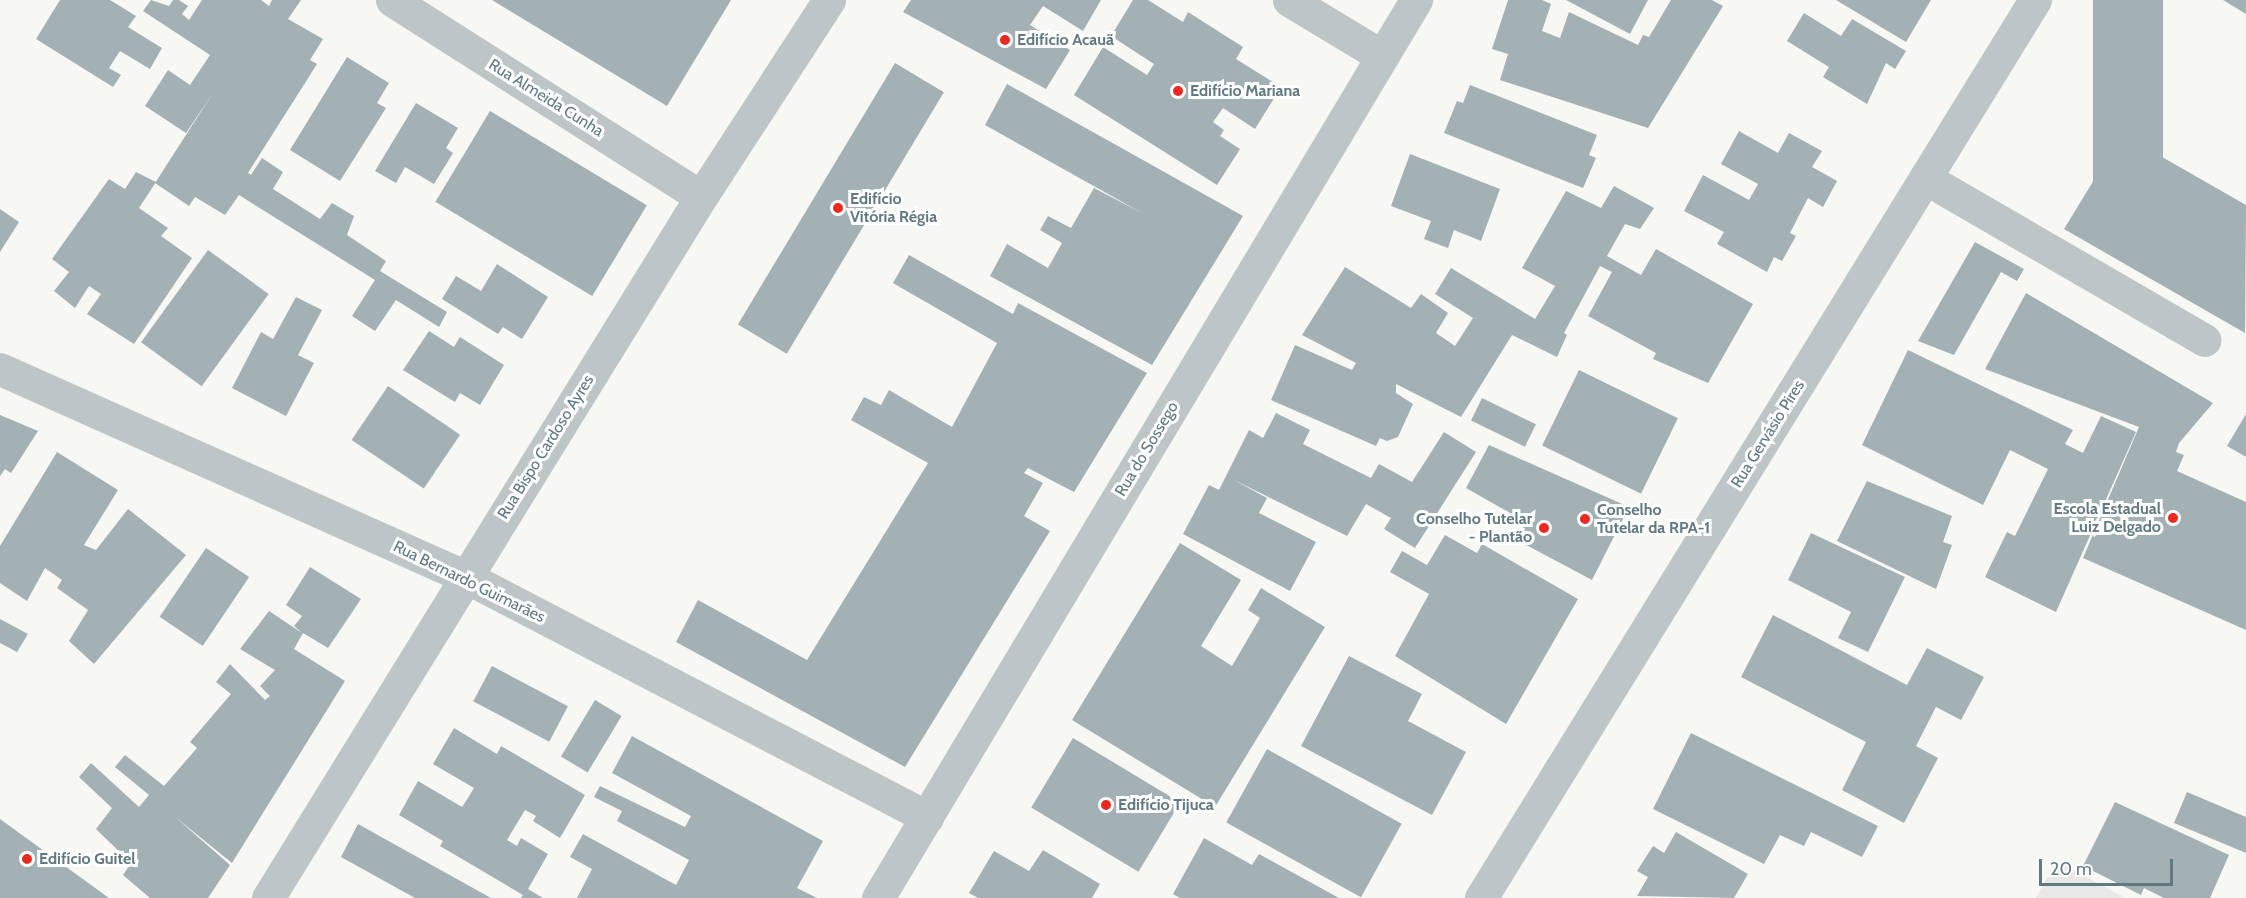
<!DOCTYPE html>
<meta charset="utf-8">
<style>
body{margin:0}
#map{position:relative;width:2246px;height:898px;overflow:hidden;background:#f7f7f4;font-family:Cabin,sans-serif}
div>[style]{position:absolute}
.built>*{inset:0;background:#e8e8e7}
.building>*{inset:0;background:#a4b1b4;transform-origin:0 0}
.minor>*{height:33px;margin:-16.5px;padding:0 16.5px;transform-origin:16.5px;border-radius:16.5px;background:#bec5c7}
.dots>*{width:16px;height:16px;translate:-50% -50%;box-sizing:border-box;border:3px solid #fff;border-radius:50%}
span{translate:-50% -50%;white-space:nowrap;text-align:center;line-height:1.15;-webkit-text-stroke:6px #fff;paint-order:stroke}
.poi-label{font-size:16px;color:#617980;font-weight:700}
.left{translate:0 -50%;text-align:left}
.right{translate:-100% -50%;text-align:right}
.street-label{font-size:16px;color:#617980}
.scale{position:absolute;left:2039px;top:859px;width:134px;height:27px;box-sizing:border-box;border:3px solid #617980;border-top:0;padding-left:8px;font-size:18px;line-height:21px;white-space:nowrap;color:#617980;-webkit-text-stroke:4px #fff;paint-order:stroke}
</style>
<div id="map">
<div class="built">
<i style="clip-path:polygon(2057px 861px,2125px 898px,2036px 898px)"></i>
</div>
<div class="building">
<i style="clip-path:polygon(60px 0,110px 0,136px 16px,128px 27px,162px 48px,150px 69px,120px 51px,109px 68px,121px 75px,113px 87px,36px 39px)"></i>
<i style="clip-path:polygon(151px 0,169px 6px,173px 0,179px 0,188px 6px,182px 14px,189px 20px,202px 0,261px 0,269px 6px,272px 0,301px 0,288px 19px,323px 39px,310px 60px,317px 64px,248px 173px,251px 175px,262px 158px,283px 172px,273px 189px,320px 219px,332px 203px,354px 216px,347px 235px,386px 261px,380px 271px,447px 312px,439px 327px,396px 300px,375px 331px,352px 316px,375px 280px,239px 195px,225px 215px,195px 197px,189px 206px,155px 183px,213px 93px,186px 133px,145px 106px,168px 70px,190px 85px,210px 55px,143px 11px)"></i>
<i style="clip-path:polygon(492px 0,731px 0,667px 106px)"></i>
<i style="clip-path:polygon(911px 0,1101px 0,1083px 31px,1043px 6px,1030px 25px,1070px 50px,1046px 89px,903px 12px)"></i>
<i style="clip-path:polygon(1133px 0,1148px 0,1183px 22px,1188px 12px,1243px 47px,1236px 59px,1281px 87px,1255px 129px,1223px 108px,1213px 122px,1224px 130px,1220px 136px,1240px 149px,1217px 185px,1074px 95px,1103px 47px,1147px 75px,1154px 64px,1111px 36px)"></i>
<i style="clip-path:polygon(1508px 0,1542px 0,1551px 4px,1542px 31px,1560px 38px,1569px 12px,1638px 45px,1643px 35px,1649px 37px,1671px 0,1712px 0,1723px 6px,1648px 128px,1500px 80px,1508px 54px,1492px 49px)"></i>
<i style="clip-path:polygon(1566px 0,1648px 0,1630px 34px)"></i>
<i style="clip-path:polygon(1836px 0,1931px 0,1906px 42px)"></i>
<i style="left:2093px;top:0;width:70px;height:232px"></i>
<i style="clip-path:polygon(2223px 0,2246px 0,2246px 14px)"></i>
<i style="clip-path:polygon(1804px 13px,1841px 36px,1852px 19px,1906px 51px,1895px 69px,1886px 63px,1867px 104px,1823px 77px,1829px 67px,1787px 41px)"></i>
<i style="clip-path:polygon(347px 57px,389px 83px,377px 103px,386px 108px,340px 181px,290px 150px)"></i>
<i style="left:895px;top:63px;width:57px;height:305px;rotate:31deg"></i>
<i style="clip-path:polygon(1007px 84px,1243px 216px,1152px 365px,990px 276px,1007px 244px,1048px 268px,1062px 243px,1040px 230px,1048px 216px,1071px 228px,1094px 188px,1142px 213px,985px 125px)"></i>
<i style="clip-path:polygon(1470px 85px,1597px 135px,1589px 155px,1596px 158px,1583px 188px,1444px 133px,1457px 101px,1463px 103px)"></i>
<i style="clip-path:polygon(416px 103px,458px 128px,446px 148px,453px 153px,434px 184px,405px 167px,396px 183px,375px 171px)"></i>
<i style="left:490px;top:111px;width:183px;height:106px;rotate:31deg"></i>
<i style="clip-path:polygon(1739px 131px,1778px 153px,1789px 133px,1822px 151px,1812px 167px,1837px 181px,1823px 207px,1808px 198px,1790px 233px,1796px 236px,1782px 261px,1774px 257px,1767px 272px,1717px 244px,1724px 232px,1684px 211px,1703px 175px,1749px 200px,1758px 184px,1721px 164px)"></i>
<i style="clip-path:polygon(2122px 134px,2246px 205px,2245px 333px,2064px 229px)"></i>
<i style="clip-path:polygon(1410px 154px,1500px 189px,1481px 241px,1454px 230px,1448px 248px,1424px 239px,1431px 221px,1391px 206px)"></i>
<i style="clip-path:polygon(136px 172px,156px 182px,139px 208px,168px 228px,161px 236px,192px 258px,134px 344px,87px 314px,101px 294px,89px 286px,75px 308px,54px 291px,69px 272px,52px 259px,109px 179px,125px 189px)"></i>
<i style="clip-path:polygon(1614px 186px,1654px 208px,1640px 229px,1625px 224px,1607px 256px,1641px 275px,1656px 249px,1753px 304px,1708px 383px,1653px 359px,1656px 353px,1588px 316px,1612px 272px,1600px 266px,1564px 333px,1567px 335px,1557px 357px,1512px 335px,1461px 417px,1396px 384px,1396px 393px,1413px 404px,1398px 437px,1387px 441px,1380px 438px,1376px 446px,1271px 400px,1295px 345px,1352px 370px,1356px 363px,1302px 335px,1345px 267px,1411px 308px,1421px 294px,1448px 313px,1436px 333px,1455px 346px,1473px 318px,1435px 294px,1451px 268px,1535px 319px,1555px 286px,1522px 268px,1566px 191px,1601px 208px)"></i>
<i style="clip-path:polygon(0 209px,19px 222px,0 252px)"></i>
<i style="clip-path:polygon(1975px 242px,2024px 269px,2017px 281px,2001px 272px,1954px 355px,1918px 341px)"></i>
<i style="left:208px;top:250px;width:75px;height:114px;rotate:36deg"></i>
<i style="clip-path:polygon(909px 255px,1013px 314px,1018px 303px,1147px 373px,1074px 492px,1028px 468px,1024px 473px,1043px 483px,1024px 516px,1050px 531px,905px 767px,676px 642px,698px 600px,807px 660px,928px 463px,851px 420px,864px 397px,881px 405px,889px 390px,952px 427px,997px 343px,893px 283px)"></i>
<i style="clip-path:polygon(497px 264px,548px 297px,522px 339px,503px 327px,498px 334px,442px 299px,456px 276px,481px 291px)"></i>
<i style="clip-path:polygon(2026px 293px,2213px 403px,2179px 443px,2176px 452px,2184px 455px,2177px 471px,2246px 502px,2246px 630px,2083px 558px,2139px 427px,1985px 369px)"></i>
<i style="clip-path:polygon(296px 297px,322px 310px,298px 355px,314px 363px,286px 416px,232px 388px,261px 332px,273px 339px)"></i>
<i style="clip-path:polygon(429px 331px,454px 347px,460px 337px,504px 365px,480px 405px,460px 393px,455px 402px,403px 370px)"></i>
<i style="clip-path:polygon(1908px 350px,2073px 430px,2065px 444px,2083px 453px,2101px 416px,2136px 432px,2056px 612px,1985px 577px,2007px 532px,2015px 536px,2048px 469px,2010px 450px,1983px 505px,1862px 445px)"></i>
<i style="left:1579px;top:370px;width:110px;height:84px;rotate:26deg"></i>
<i style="left:388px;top:386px;width:87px;height:65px;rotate:34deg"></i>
<i style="left:1482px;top:398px;width:60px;height:25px;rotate:26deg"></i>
<i style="clip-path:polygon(1276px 413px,1310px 430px,1303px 444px,1371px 478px,1379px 464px,1412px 482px,1444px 432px,1476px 452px,1415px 548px,1384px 529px,1391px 518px,1366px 504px,1347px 536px,1234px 480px,1267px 498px,1259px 513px,1316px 542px,1290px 591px,1183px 534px,1209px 485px,1219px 490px,1249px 430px,1263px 438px)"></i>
<i style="clip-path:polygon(2246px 414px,2246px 457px,2227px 446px)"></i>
<i style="clip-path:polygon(0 415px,38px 431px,11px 473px,5px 469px,0 476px)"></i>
<i style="clip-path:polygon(1489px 445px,1629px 507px,1592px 580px,1517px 540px,1526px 522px,1466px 488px)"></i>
<i style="clip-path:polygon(57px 452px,118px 490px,84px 545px,96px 550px,128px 509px,186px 555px,94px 664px,69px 641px,88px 610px,57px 588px,62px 580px,45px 568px,27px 601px,0 583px,0 546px)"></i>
<i style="clip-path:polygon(1867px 481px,1952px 516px,1943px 542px,1952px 545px,1936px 589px,1837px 541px)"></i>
<i style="clip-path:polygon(1811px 533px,1905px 577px,1868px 652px,1838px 638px,1851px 612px,1788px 580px)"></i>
<i style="clip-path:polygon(1445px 535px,1477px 553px,1482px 544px,1578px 599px,1506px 724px,1395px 656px,1429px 594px,1390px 572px,1402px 551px,1427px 565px)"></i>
<i style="clip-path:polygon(1180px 543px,1241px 580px,1201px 646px,1232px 666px,1260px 618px,1248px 610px,1261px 588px,1325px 627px,1215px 807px,1072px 720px)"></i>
<i style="left:206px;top:548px;width:52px;height:83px;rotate:34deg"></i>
<i style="clip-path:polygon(310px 567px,361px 599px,328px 648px,303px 633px,294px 649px,345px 681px,232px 863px,174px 816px,230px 865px,208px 898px,150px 898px,123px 875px,131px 863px,96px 829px,112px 808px,79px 777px,91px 763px,139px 807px,149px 795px,115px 767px,125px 755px,164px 786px,197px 748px,190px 742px,231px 694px,216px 682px,230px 664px,265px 700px,270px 696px,260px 686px,275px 670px,240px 649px,269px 611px,302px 633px,294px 626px,302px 616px,286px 605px)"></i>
<i style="clip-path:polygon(1773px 615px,1907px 685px,1927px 648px,1984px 677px,1961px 720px,1936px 707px,1916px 746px,1938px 758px,1904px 823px,1842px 790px,1866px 742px,1741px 677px)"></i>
<i style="clip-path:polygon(0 619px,28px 634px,17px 652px,0 643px)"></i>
<i style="clip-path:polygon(1349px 656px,1422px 694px,1408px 721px,1466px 752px,1432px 815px,1301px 746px)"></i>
<i style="left:492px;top:666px;width:86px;height:40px;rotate:28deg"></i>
<i style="left:595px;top:700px;width:31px;height:66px;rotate:31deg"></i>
<i style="clip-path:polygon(454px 728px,497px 754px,501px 746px,585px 795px,560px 838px,533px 821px,536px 816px,525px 810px,507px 840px,517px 846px,521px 838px,548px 854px,528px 889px,543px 898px,521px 898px,523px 895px,440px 846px,443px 841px,399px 815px,418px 781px,462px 807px,468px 798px,474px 788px,433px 764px)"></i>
<i style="clip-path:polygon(1691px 733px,1878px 826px,1862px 857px,1811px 832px,1804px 846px,1780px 835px,1764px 864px,1653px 809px)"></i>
<i style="clip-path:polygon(632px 736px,823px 841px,797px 888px,817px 898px,577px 898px,592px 869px,570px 857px,583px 834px,676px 885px,689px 860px,617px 821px,622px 811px,594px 797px,600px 786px,685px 827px,691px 816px,612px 773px)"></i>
<i style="left:1073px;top:738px;width:125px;height:81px;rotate:31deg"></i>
<i style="left:1267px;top:749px;width:154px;height:84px;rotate:29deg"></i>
<i style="clip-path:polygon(2187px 792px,2246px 817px,2246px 853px,2174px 823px)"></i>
<i style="clip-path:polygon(2115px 802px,2229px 855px,2210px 898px,2164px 898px,2144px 888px,2141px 895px,2083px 866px)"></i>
<i style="clip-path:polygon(0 819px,109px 898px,0 898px)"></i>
<i style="clip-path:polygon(358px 824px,491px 898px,415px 898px,341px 857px)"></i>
<i style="clip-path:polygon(1676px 832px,1748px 874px,1734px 898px,1637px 896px,1648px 877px,1637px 871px,1653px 846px,1664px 853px)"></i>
<i style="clip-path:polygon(1204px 838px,1252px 865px,1259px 854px,1339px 898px,1180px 898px,1173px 894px)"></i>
<i style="clip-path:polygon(1043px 850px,1100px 884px,1092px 898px,978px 898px,969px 893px,994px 851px,1029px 871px)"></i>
</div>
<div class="minor">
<i style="left:392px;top:0;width:366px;rotate:32.5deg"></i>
<i style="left:1289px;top:0;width:109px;rotate:31.1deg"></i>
<i style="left:1925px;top:178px;width:323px;rotate:30.1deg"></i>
<i style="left:0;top:369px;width:510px;rotate:24.05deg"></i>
<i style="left:466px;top:577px;width:520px;rotate:27.5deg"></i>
<i style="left:268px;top:898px;width:824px;rotate:-58.3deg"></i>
<i style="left:701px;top:197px;width:235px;rotate:-57deg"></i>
<i style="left:878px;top:898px;width:1047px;rotate:-59.07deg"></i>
<i style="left:1481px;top:898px;width:1055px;rotate:-58.33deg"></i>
</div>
<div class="dots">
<i style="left:1005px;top:40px;background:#eb2921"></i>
<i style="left:1178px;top:91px;background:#eb2921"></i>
<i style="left:838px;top:208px;background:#eb2921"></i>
<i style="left:2173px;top:518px;background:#eb2921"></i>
<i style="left:1585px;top:519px;background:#eb2921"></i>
<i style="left:1544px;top:528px;background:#eb2921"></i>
<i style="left:1106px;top:805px;background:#eb2921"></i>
<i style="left:27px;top:859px;background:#eb2921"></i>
</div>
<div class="poi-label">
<span class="left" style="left:1017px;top:40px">Edifício Acauã</span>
<span class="left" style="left:1190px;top:91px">Edifício Mariana</span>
<span class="left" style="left:850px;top:208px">Edifício<br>Vitória Régia</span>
<span class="right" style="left:2161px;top:518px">Escola Estadual<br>Luiz Delgado</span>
<span class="left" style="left:1597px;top:519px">Conselho<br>Tutelar da RPA-1</span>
<span class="right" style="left:1532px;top:528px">Conselho Tutelar<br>- Plantão</span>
<span class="left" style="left:1118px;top:805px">Edifício Tijuca</span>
<span class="left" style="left:39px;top:859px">Edifício Guitel</span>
</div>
<div class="street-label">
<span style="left:546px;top:98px;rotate:32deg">Rua Almeida Cunha</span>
<span style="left:1768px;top:434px;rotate:-58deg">Rua Gervásio Pires</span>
<span style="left:546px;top:447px;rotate:-58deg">Rua Bispo Cardoso Ayres</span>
<span style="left:1147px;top:449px;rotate:-59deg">Rua do Sossego</span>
<span style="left:469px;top:582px;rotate:26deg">Rua Bernardo Guimarães</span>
</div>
<div class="scale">20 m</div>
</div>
